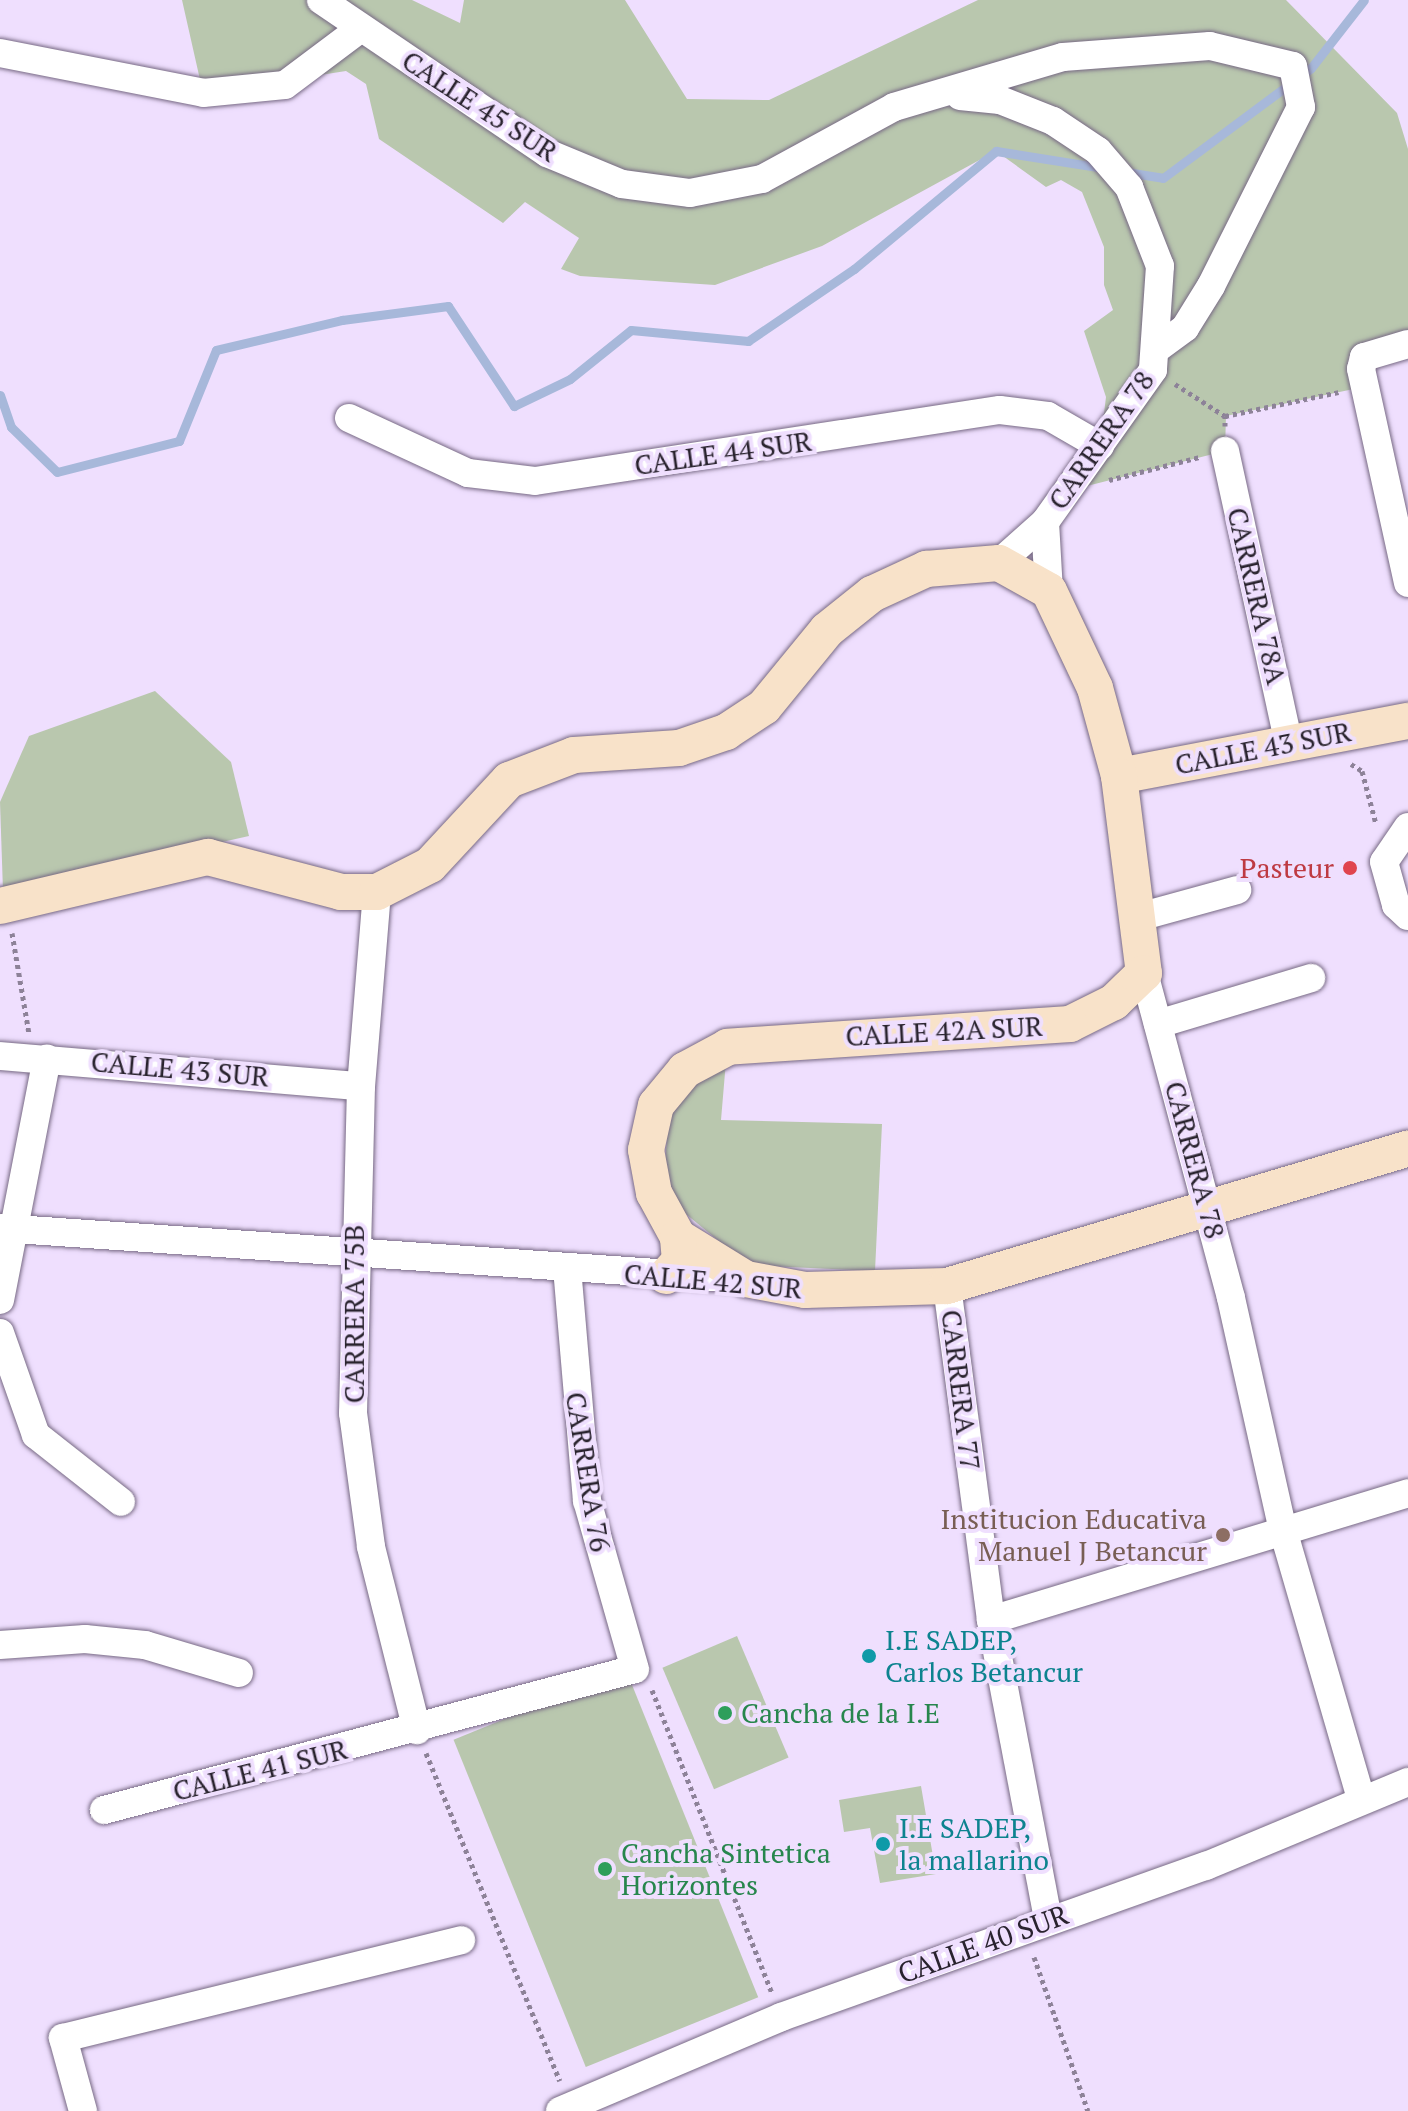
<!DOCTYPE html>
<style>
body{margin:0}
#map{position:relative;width:1408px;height:2111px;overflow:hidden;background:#efdffe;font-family:"PT Serif",serif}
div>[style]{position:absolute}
.green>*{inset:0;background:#b9c7ae;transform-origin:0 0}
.stream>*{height:9px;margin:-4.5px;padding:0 4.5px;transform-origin:4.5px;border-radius:4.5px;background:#a7b8da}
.path>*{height:5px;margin-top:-2.5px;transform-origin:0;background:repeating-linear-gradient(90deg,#8d8298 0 4px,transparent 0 8px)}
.roads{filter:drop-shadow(0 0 2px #776984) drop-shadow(0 0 2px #776984)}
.minor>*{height:28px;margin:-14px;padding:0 14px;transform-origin:14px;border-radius:14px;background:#fff}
.major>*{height:36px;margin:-18px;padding:0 18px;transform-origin:18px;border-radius:18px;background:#f8e2c9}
.dots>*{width:22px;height:22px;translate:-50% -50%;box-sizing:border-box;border:4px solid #efdffe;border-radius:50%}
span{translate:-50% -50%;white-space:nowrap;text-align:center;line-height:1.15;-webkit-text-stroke:8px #efdffe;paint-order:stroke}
.street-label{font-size:28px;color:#29232e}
.health-label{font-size:28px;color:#be3a42}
.right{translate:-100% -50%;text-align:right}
.education-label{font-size:28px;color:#785e54}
.culture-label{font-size:28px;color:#0d838f}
.left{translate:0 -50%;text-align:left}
.leisure-label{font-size:28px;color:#27864d}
</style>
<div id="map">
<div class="green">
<i style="clip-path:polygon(182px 0,412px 0,460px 23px,464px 0,625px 0,687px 99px,769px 100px,978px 0,1286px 0,1397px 113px,1408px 149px,1408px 344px,1378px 351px,1363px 387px,1226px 416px,1225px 451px,1079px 488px,1060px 526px,1049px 591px,1045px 522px,1100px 446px,1106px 397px,1084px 331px,1113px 310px,1104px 285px,1104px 247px,1082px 192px,1061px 180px,1046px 187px,996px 151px,822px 246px,715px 285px,580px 276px,561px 269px,579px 238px,525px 202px,503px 223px,379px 139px,366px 84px,346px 71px,203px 93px)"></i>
<i style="clip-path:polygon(155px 691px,231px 762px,249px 836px,3px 891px,0 802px,29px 736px)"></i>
<i style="clip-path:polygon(726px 1061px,721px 1120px,882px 1124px,875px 1271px,748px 1265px,675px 1205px,664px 1177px,669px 1112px,691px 1084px)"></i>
<i style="left:737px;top:1636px;width:132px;height:81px;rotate:67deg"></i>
<i style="left:626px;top:1670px;width:353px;height:186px;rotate:68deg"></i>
<i style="clip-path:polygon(921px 1786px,936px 1874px,880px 1883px,870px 1828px,844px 1832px,839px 1800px)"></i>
</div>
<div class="stream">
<i style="left:1126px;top:172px;width:37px;rotate:9deg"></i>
<i style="left:1163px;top:178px;width:184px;rotate:-36.6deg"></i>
<i style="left:1311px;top:68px;width:86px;rotate:-52.1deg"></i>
<i style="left:0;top:395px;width:34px;rotate:71deg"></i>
<i style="left:11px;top:427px;width:64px;rotate:44.4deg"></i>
<i style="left:57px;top:472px;width:126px;rotate:-14.3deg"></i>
<i style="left:179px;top:441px;width:98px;rotate:-67.9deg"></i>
<i style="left:216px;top:350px;width:130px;rotate:-13.4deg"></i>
<i style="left:342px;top:320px;width:107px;rotate:-7.5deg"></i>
<i style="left:448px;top:306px;width:120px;rotate:56.6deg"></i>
<i style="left:514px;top:406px;width:62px;rotate:-25.7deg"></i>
<i style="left:570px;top:379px;width:78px;rotate:-38.8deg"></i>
<i style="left:631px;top:330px;width:118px;rotate:5.4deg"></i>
<i style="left:748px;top:341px;width:128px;rotate:-34.2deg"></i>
<i style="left:854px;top:269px;width:185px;rotate:-39.7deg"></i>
<i style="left:996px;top:151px;width:108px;rotate:9deg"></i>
</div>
<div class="path">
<i style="left:1175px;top:384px;width:59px;rotate:32.6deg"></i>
<i style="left:1225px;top:426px;width:10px;rotate:-90deg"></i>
<i style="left:1225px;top:416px;width:116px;rotate:-11.9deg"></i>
<i style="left:1109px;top:480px;width:94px;rotate:-14.2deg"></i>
<i style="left:1351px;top:764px;width:13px;rotate:32deg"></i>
<i style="left:1362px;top:771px;width:55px;rotate:75.2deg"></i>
<i style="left:12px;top:933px;width:101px;rotate:80.4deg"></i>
<i style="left:652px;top:1690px;width:326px;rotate:68.4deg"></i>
<i style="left:426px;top:1753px;width:354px;rotate:67.8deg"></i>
<i style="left:1034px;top:1957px;width:163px;rotate:70.7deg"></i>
</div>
<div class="roads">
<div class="minor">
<i style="left:321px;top:0;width:273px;rotate:34.1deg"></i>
<i style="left:547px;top:153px;width:81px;rotate:22.5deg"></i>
<i style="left:622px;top:184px;width:69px;rotate:7.5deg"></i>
<i style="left:690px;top:193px;width:73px;rotate:-11deg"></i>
<i style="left:762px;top:179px;width:150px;rotate:-28.6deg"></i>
<i style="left:894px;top:107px;width:176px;rotate:-16.5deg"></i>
<i style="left:1063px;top:57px;width:147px;rotate:-4.3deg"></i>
<i style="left:1210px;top:46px;width:85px;rotate:13.5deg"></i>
<i style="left:1293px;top:66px;width:42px;rotate:79deg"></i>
<i style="left:1301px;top:107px;width:200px;rotate:116.7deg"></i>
<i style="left:1211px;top:286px;width:49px;rotate:121.8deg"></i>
<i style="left:1185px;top:328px;width:32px;rotate:144deg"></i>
<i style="left:0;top:53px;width:207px;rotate:11.1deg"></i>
<i style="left:203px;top:93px;width:82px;rotate:-5.6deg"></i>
<i style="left:285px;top:85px;width:95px;rotate:-36.9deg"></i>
<i style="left:960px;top:96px;width:40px;rotate:5.7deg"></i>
<i style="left:1000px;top:100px;width:57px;rotate:21.6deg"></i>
<i style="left:1053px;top:121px;width:54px;rotate:33.7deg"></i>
<i style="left:1098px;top:151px;width:48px;rotate:49.3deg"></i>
<i style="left:1129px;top:187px;width:85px;rotate:68.6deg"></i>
<i style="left:1160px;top:266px;width:104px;rotate:93.9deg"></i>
<i style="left:1153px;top:370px;width:186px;rotate:125.4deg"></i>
<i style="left:1045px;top:522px;width:62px;rotate:138.3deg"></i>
<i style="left:1408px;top:344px;width:46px;rotate:163.5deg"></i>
<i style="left:1364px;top:357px;width:12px;rotate:104deg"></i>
<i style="left:1361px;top:369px;width:219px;rotate:77.6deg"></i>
<i style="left:349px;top:418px;width:131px;rotate:24.8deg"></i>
<i style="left:468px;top:473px;width:67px;rotate:6.8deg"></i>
<i style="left:535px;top:481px;width:470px;rotate:-8.7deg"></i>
<i style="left:1000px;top:410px;width:48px;rotate:7.1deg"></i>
<i style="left:1048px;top:416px;width:60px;rotate:30deg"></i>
<i style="left:1225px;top:451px;width:297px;rotate:77.7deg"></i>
<i style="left:1045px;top:522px;width:69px;rotate:86.7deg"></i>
<i style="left:1408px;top:827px;width:42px;rotate:124.4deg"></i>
<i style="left:1384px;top:862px;width:45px;rotate:74.4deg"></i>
<i style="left:1396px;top:905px;width:16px;rotate:43deg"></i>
<i style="left:377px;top:892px;width:195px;rotate:94.7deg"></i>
<i style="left:361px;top:1086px;width:327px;rotate:91.4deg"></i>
<i style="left:353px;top:1413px;width:135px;rotate:82.3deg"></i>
<i style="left:371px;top:1547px;width:189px;rotate:75.9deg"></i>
<i style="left:1139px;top:917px;width:102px;rotate:-15.4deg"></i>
<i style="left:1144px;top:973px;width:336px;rotate:75deg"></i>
<i style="left:1231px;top:1298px;width:238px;rotate:77.4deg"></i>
<i style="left:1283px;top:1530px;width:280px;rotate:73.8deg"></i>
<i style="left:1158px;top:1024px;width:160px;rotate:-16.7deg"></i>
<i style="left:0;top:1056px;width:362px;rotate:4.8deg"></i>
<i style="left:0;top:1228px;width:747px;rotate:3.92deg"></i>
<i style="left:947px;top:1286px;width:337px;rotate:82.5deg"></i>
<i style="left:991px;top:1620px;width:304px;rotate:79.2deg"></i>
<i style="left:0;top:1300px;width:246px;rotate:-79deg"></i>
<i style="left:0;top:1333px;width:108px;rotate:70.6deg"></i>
<i style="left:36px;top:1435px;width:108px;rotate:38.2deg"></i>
<i style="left:991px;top:1620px;width:436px;rotate:-16.9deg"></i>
<i style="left:0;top:1645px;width:85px;rotate:-4deg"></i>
<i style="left:85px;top:1639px;width:60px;rotate:5.7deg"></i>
<i style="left:145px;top:1645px;width:98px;rotate:16.6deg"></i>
<i style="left:104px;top:1810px;width:549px;rotate:-14.87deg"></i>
<i style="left:635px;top:1669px;width:175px;rotate:-105.9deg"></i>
<i style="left:587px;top:1501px;width:232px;rotate:-94.9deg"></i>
<i style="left:83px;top:2111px;width:76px;rotate:-105.3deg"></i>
<i style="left:63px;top:2038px;width:410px;rotate:-13.8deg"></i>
<i style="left:560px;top:2111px;width:240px;rotate:-23deg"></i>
<i style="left:781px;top:2017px;width:451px;rotate:-19.6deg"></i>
<i style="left:1206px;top:1866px;width:219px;rotate:-22.6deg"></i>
</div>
<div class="major">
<i style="left:1119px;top:776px;width:294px;rotate:-10.8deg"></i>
<i style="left:0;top:906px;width:214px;rotate:-13.3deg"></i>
<i style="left:208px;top:857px;width:138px;rotate:14.7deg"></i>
<i style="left:341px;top:892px;width:36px"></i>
<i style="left:377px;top:892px;width:59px;rotate:-27deg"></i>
<i style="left:430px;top:865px;width:116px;rotate:-47.1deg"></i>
<i style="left:509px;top:780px;width:70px;rotate:-21deg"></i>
<i style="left:574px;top:755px;width:105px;rotate:-3.8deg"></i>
<i style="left:679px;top:748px;width:50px;rotate:-18.8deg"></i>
<i style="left:726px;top:732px;width:45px;rotate:-33.3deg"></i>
<i style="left:764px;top:707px;width:99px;rotate:-50.7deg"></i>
<i style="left:827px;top:630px;width:58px;rotate:-38.7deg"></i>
<i style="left:872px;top:594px;width:60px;rotate:-24.8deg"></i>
<i style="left:926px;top:569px;width:73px;rotate:-4.7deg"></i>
<i style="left:999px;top:563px;width:57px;rotate:29.2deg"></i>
<i style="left:1049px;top:591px;width:107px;rotate:64.6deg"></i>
<i style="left:1095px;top:688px;width:91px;rotate:74.7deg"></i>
<i style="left:1119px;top:776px;width:199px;rotate:82.8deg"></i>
<i style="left:1144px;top:973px;width:42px;rotate:136deg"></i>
<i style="left:1114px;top:1002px;width:49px;rotate:153.4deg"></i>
<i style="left:1070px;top:1024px;width:343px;rotate:176.2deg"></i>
<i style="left:728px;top:1047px;width:49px;rotate:151.9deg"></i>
<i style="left:685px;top:1070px;width:45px;rotate:129.6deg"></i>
<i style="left:656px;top:1105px;width:46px;rotate:102.5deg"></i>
<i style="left:646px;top:1150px;width:44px;rotate:79.5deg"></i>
<i style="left:654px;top:1193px;width:50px;rotate:61.4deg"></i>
<i style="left:678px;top:1237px;width:80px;rotate:31.7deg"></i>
<i style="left:746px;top:1279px;width:60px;rotate:10.6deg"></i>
<i style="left:805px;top:1290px;width:142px;rotate:-1.6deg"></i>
<i style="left:947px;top:1286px;width:481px;rotate:-16.6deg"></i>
<i style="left:666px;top:1276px;width:21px;rotate:-47deg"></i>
<i style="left:680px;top:1261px;width:24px;rotate:-95deg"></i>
</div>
</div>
<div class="dots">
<i style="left:1350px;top:868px;background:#e0444e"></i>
<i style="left:1223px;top:1535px;background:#8d6e63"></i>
<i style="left:869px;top:1656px;background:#0f9aa8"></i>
<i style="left:725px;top:1713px;background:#2e9e5b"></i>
<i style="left:883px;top:1844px;background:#0f9aa8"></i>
<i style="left:605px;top:1869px;background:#2e9e5b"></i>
</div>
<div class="street-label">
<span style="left:480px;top:106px;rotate:33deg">CALLE 45 SUR</span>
<span style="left:1101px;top:440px;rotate:-55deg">CARRERA 78</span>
<span style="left:723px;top:453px;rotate:-8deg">CALLE 44 SUR</span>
<span style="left:1257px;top:596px;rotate:77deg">CARRERA 78A</span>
<span style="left:1263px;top:748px;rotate:-11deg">CALLE 43 SUR</span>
<span style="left:944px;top:1031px;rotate:-3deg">CALLE 42A SUR</span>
<span style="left:180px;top:1069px;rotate:5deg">CALLE 43 SUR</span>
<span style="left:1195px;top:1160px;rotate:75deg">CARRERA 78</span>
<span style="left:713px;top:1281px;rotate:5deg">CALLE 42 SUR</span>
<span style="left:354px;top:1314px;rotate:-90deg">CARRERA 75B</span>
<span style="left:961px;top:1390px;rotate:83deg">CARRERA 77</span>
<span style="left:588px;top:1472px;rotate:81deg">CARRERA 76</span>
<span style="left:260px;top:1770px;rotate:-14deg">CALLE 41 SUR</span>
<span style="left:983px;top:1944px;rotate:-20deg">CALLE 40 SUR</span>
</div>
<div class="health-label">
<span class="right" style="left:1334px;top:868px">Pasteur</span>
</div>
<div class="education-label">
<span class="right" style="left:1207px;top:1535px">Institucion Educativa<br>Manuel J Betancur</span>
</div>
<div class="culture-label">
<span class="left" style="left:885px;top:1656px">I.E SADEP,<br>Carlos Betancur</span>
<span class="left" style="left:899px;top:1844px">I.E SADEP,<br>la mallarino</span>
</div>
<div class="leisure-label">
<span class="left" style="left:741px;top:1713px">Cancha de la I.E</span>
<span class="left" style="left:621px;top:1869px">Cancha Sintetica<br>Horizontes</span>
</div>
</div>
